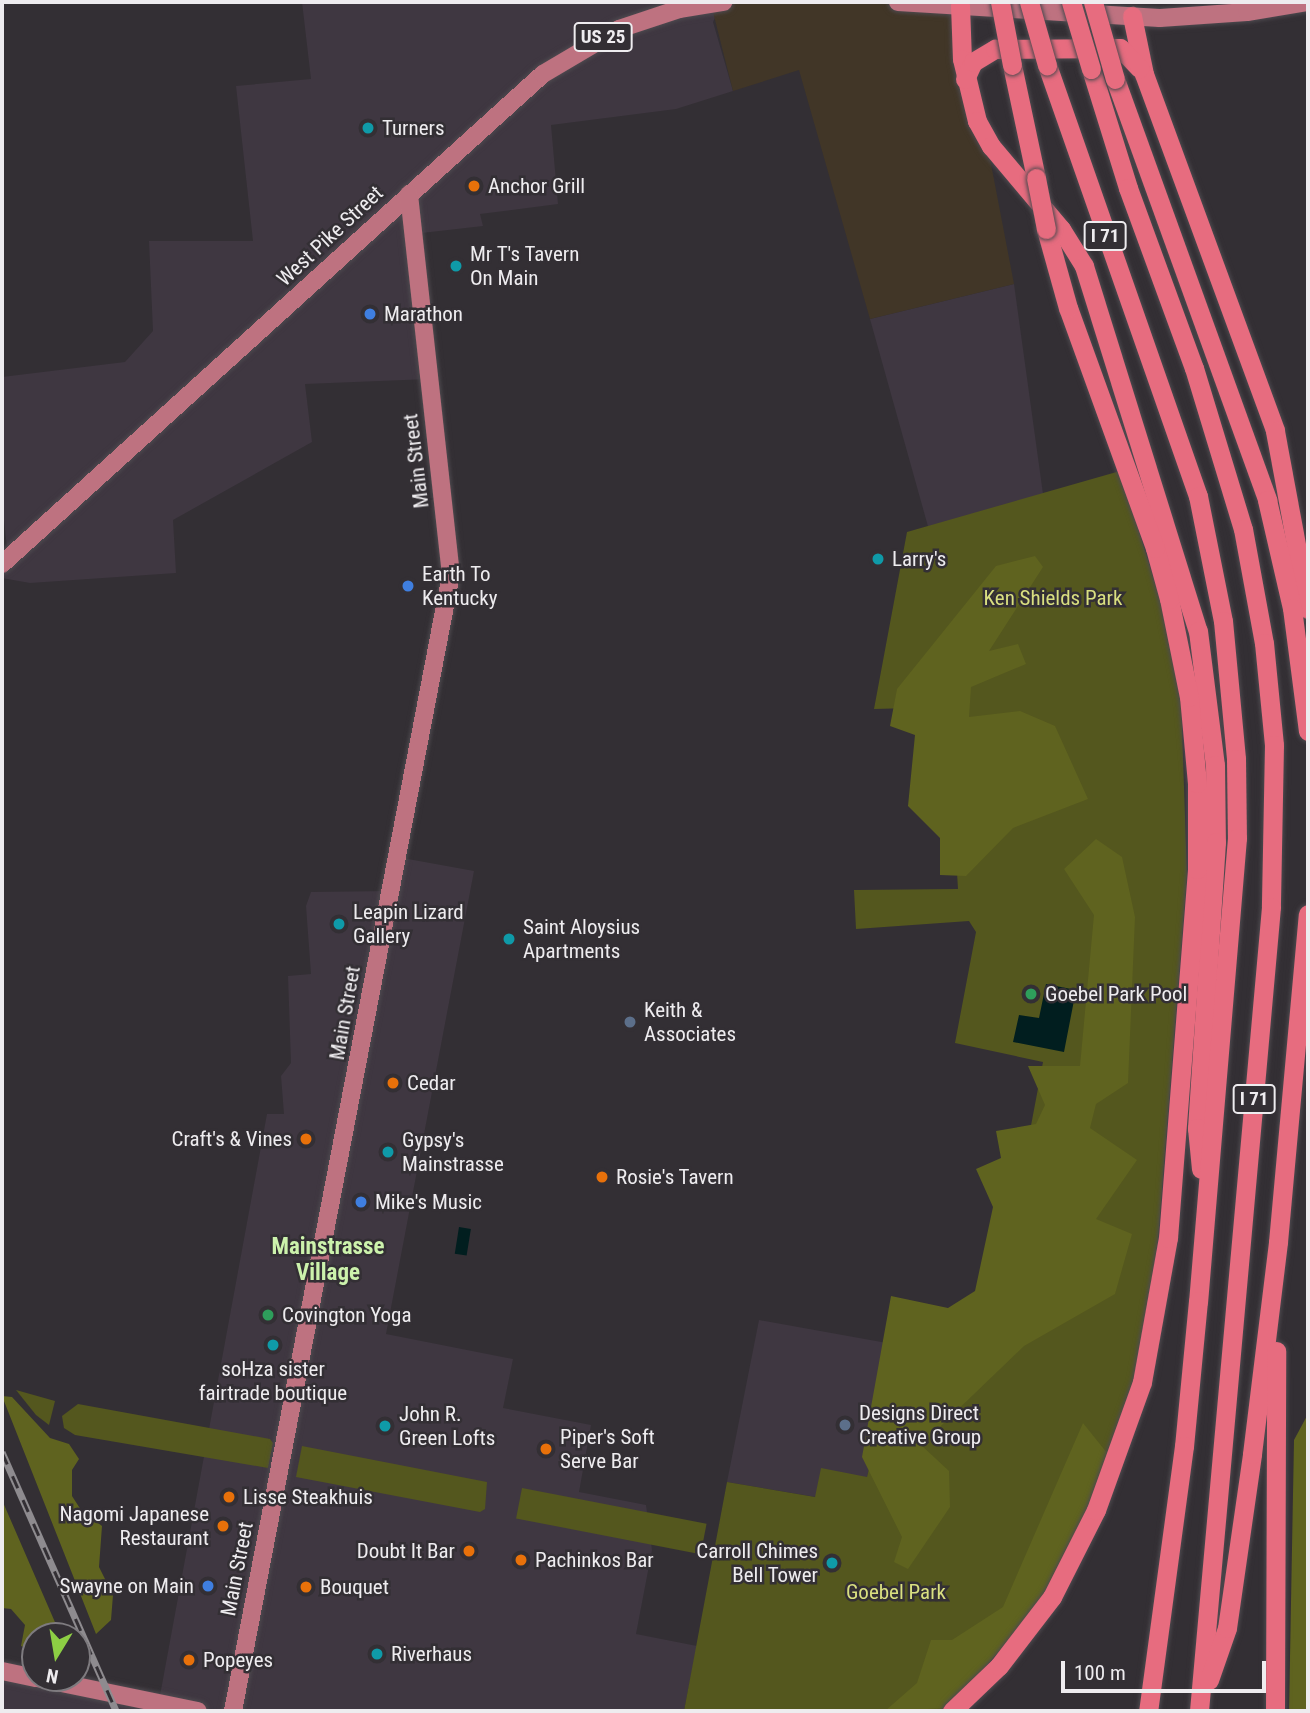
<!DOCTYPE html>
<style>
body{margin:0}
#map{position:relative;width:1310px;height:1713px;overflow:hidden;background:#332f34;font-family:"Roboto Condensed",sans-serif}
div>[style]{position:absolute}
.built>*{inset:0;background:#3f3741}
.industrial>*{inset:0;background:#413627}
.green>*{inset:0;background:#54571e;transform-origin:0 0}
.forest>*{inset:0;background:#5f631f}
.water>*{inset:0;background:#011e1f;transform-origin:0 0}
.roads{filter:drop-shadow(0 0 2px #4e4a4f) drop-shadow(0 0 2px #4e4a4f)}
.major>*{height:18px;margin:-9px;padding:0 9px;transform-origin:9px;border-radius:9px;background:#be7280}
.highway>*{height:19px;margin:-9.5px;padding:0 9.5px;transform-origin:9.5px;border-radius:9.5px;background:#e76c7f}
.rail>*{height:7px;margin-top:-3.5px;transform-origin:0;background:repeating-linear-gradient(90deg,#332f34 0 13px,#8e8b8f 0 26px);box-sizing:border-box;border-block:2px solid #8e8b8f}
.bridges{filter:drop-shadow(0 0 2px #4e4a4f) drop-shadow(0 0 2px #4e4a4f)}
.highway-bridge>*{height:19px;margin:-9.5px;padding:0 9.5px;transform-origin:9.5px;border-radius:9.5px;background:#e76c7f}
.dots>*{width:19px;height:19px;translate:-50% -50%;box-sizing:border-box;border:4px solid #332f34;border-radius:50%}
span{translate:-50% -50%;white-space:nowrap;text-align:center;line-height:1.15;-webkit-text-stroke:5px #332f34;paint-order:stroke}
.shield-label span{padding:2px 5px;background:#332f34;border:2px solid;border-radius:5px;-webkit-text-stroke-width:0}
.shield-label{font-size:19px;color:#eeecef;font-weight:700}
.poi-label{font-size:21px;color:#eeecef}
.left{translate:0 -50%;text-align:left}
.right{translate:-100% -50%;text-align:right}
.street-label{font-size:21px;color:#eeecef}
.park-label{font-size:21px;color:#d9df80}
.neighbourhood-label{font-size:23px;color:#ccf2ac;font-weight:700}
.frame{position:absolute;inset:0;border:4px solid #eeecef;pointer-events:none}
.north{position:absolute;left:21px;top:1622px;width:70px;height:70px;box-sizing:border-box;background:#332f34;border:2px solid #7e7b7f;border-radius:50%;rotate:191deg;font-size:19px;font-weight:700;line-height:28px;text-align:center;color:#eeecef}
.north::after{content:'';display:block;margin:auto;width:24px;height:32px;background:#8dce44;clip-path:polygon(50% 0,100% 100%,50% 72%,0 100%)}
.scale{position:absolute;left:1061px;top:1661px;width:205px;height:32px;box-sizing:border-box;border:4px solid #eeecef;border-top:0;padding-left:9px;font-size:21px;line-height:24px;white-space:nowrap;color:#eeecef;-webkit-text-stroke:5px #332f34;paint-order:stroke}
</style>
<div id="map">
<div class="built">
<i style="clip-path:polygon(302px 2px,723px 2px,713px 22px,733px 91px,676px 109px,551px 125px,558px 204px,480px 214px,483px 226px,413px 234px,429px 379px,305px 384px,312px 442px,173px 520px,176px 573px,30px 583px,2px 578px,2px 564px,8px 557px,2px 502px,2px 377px,125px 362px,153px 331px,149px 241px,253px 241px,236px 86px,311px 79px)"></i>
<i style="clip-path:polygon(1014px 284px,1043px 494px,929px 530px,870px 319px)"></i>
<i style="clip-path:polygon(397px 857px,474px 871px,386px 1334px,513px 1359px,503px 1408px,591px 1425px,579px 1492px,646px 1505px,652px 1550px,636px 1634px,697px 1646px,684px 1711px,2px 1711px,2px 1671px,159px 1701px,267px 1114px,284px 1114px,281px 1076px,291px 1063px,288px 976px,311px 974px,306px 906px,311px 892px,391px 891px)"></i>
<i style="clip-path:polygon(759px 1320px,898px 1345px,867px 1477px,816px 1497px,727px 1482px)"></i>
</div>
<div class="industrial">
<i style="clip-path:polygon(960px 2px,1014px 284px,870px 319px,799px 70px,733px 91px,711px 4px)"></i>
</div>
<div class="green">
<i style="clip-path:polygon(1120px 471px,1161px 602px,1181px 697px,1187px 876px,1158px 1240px,1137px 1374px,1111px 1458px,945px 1711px,684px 1711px,727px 1482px,815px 1497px,821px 1468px,867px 1477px,898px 1345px,999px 1295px,1043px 1062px,955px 1043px,976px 932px,969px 921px,856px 929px,854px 890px,958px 889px,947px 707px,874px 709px,907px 532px)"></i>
<i style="clip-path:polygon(16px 1390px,55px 1401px,49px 1425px,36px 1415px)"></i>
<i style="clip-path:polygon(78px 1404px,270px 1439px,273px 1443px,268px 1468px,75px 1435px,64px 1428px,62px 1416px)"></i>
<i style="clip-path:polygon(302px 1446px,487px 1482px,485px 1509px,480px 1512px,296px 1477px)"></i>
<i style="left:522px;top:1488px;width:188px;height:31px;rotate:11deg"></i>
</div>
<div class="forest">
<i style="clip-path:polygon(1035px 556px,1043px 567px,989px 651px,1018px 644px,1026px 664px,971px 687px,969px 717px,1020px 711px,1055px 726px,1088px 799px,1013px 828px,966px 876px,940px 875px,940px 838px,908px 806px,915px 735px,890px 726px,897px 689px,996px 566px)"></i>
<i style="clip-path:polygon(1096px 839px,1122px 857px,1135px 917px,1128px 1083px,1096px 1104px,1090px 1128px,1137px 1160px,1096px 1219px,1132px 1234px,1115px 1294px,1024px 1346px,921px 1445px,949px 1471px,950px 1507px,908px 1569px,894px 1562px,902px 1537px,862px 1457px,891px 1296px,948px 1308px,975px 1291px,993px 1207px,976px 1169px,1001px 1158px,996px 1131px,1036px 1124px,1045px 1105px,1028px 1066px,1080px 1066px,1094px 915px,1064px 869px)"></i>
<i style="clip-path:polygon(2px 1396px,12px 1397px,50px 1438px,69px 1444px,79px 1459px,72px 1470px,72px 1496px,81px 1510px,102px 1526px,99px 1567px,113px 1595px,111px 1620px,96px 1634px)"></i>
<i style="clip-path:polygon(1308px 1414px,1308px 1711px,1289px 1711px,1294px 1440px)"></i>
<i style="clip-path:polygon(1083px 1423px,1111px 1458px,1075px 1538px,1032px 1614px,949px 1708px,885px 1711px,917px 1683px,931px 1640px,952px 1640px,1003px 1607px)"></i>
<i style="clip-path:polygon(2px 1500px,61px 1636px,35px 1636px,33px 1650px,21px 1646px,25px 1625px,11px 1609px,2px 1608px)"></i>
</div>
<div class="water">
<i style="clip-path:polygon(1046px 984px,1076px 990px,1064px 1052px,1013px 1042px,1019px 1015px,1039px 1018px)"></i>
<i style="left:459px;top:1227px;width:12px;height:27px;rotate:9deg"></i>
</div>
<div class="roads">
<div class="major">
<i style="left:898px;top:2px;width:262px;rotate:3.5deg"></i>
<i style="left:1160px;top:18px;width:87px;rotate:-3.9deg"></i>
<i style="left:1247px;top:12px;width:62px;rotate:-9.3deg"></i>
<i style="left:2px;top:564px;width:730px;rotate:-42.17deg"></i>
<i style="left:543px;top:74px;width:88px;rotate:-30.6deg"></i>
<i style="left:619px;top:29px;width:63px;rotate:-18.4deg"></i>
<i style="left:679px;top:9px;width:45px;rotate:-9deg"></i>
<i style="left:2px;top:1671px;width:34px;rotate:12deg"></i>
<i style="left:37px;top:1678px;width:164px;rotate:11.6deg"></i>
<i style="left:233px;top:1711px;width:1157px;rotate:-79.14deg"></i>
<i style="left:451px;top:575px;width:383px;rotate:-96.3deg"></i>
</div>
<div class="highway">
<i style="left:960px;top:5px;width:54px;rotate:87.9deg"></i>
<i style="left:962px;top:59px;width:64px;rotate:76.4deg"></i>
<i style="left:977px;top:121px;width:29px;rotate:61deg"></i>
<i style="left:991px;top:146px;width:109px;rotate:49.9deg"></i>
<i style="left:1061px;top:229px;width:44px;rotate:58.1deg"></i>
<i style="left:1084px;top:266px;width:382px;rotate:72.7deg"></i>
<i style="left:1198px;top:631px;width:135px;rotate:82.8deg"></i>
<i style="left:1215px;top:765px;width:77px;rotate:89.3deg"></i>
<i style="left:1216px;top:842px;width:287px;rotate:93.8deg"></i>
<i style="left:1197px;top:1128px;width:41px;rotate:84.4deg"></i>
<i style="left:1132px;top:16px;width:59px;rotate:78.3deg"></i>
<i style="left:1144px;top:74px;width:380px;rotate:69.8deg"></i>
<i style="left:1275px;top:431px;width:181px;rotate:79.5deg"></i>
<i style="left:1012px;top:65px;width:116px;rotate:78deg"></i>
<i style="left:1047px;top:65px;width:457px;rotate:70.7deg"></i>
<i style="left:1198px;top:496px;width:127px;rotate:78.7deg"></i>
<i style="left:1223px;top:621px;width:139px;rotate:84.6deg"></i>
<i style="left:1236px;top:759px;width:79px;rotate:89.3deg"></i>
<i style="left:1237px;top:838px;width:465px;rotate:94.8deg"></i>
<i style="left:1198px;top:1301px;width:146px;rotate:95.5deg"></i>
<i style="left:1184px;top:1446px;width:267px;rotate:97.7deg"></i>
<i style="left:1091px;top:69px;width:125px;rotate:72.7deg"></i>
<i style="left:1128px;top:188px;width:192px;rotate:69.9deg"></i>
<i style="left:1194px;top:368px;width:168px;rotate:73.1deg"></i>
<i style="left:1243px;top:529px;width:116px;rotate:79.6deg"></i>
<i style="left:1264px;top:643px;width:102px;rotate:84.4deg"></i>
<i style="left:1274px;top:745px;width:162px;rotate:91.1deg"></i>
<i style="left:1271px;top:907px;width:807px;rotate:95.12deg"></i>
<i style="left:965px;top:79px;width:19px;rotate:-65deg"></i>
<i style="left:973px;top:62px;width:26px;rotate:-31deg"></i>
<i style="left:995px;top:49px;width:125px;rotate:-0.5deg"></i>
<i style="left:1120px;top:48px;width:28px;rotate:46deg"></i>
<i style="left:1115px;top:79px;width:448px;rotate:70.1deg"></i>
<i style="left:1267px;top:500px;width:111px;rotate:77deg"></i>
<i style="left:1292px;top:608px;width:124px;rotate:82.6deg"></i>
<i style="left:1209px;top:1680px;width:55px;rotate:-70.9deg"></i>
<i style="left:1227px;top:1628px;width:176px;rotate:-81.8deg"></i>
<i style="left:1252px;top:1454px;width:214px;rotate:-83deg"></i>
<i style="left:1278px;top:1242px;width:329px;rotate:-84.8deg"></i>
<i style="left:952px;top:1711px;width:65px;rotate:-43.8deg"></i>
<i style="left:999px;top:1666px;width:87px;rotate:-52.5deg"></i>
<i style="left:1052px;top:1597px;width:97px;rotate:-63.2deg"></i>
<i style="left:1096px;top:1510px;width:136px;rotate:-70.2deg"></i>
<i style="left:1142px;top:1382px;width:146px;rotate:-79.8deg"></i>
<i style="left:1168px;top:1238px;width:370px;rotate:-85.5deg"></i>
<i style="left:1197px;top:869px;width:86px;rotate:-90deg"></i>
<i style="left:1197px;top:783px;width:86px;rotate:-95.3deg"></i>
<i style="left:1189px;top:697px;width:100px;rotate:-101.5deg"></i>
<i style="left:1169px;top:599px;width:53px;rotate:-105.4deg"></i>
<i style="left:1155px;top:548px;width:255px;rotate:-109.9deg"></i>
<i style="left:1068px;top:308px;width:82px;rotate:-105.6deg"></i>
<i style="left:1275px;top:1711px;width:360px;rotate:-89.8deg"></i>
</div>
</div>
<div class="rail">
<i style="left:2px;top:1452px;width:283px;rotate:66.2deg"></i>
</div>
<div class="bridges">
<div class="highway-bridge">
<i style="left:1000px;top:2px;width:64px;rotate:79.2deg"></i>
<i style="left:1029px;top:2px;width:66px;rotate:74.1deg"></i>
<i style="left:1071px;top:2px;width:70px;rotate:73.4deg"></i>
<i style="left:1093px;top:2px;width:80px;rotate:74.1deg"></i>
<i style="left:1036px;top:178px;width:52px;rotate:78.9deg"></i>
</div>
</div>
<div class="dots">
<i style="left:368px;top:128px;background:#0f9aa8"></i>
<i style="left:474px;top:186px;background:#e8710a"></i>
<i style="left:456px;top:266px;background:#0f9aa8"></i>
<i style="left:370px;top:314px;background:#3f7fe0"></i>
<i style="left:878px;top:559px;background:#0f9aa8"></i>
<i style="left:408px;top:586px;background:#3f7fe0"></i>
<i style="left:339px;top:924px;background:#0f9aa8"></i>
<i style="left:509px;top:939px;background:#0f9aa8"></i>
<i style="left:1031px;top:994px;background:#2e9e5b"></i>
<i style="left:630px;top:1022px;background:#5c6f8a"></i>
<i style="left:393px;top:1083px;background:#e8710a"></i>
<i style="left:306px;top:1139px;background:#e8710a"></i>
<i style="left:388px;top:1152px;background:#0f9aa8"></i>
<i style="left:602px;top:1177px;background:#e8710a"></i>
<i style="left:361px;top:1202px;background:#3f7fe0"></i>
<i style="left:268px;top:1315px;background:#2e9e5b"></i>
<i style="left:273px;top:1345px;background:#0f9aa8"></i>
<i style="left:845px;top:1425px;background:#5c6f8a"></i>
<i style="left:385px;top:1426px;background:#0f9aa8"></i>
<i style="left:546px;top:1449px;background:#e8710a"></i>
<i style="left:229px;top:1497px;background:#e8710a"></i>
<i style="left:223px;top:1526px;background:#e8710a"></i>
<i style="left:469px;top:1551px;background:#e8710a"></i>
<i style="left:521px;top:1560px;background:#e8710a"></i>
<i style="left:832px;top:1563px;background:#0f9aa8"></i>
<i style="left:208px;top:1586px;background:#3f7fe0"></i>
<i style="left:306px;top:1587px;background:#e8710a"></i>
<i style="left:377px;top:1654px;background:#0f9aa8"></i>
<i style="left:189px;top:1660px;background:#e8710a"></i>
</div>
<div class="shield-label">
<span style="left:603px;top:37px">US 25</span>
<span style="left:1105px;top:236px">I 71</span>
<span style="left:1254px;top:1099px">I 71</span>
</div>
<div class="poi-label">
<span class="left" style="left:382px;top:128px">Turners</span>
<span class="left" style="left:488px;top:186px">Anchor Grill</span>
<span class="left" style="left:470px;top:266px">Mr T's Tavern<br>On Main</span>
<span class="left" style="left:384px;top:314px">Marathon</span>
<span class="left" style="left:892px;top:559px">Larry's</span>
<span class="left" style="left:422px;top:586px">Earth To<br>Kentucky</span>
<span class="left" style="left:353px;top:924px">Leapin Lizard<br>Gallery</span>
<span class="left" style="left:523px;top:939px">Saint Aloysius<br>Apartments</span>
<span class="left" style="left:1045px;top:994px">Goebel Park Pool</span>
<span class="left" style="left:644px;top:1022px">Keith &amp;<br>Associates</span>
<span class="left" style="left:407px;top:1083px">Cedar</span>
<span class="right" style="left:292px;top:1139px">Craft's &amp; Vines</span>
<span class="left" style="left:402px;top:1152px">Gypsy's<br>Mainstrasse</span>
<span class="left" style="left:616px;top:1177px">Rosie's Tavern</span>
<span class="left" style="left:375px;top:1202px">Mike's Music</span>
<span class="left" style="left:282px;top:1315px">Covington Yoga</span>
<span style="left:273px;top:1381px">soHza sister<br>fairtrade boutique</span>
<span class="left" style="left:859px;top:1425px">Designs Direct<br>Creative Group</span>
<span class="left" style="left:399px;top:1426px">John R.<br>Green Lofts</span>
<span class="left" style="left:560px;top:1449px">Piper's Soft<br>Serve Bar</span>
<span class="left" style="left:243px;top:1497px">Lisse Steakhuis</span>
<span class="right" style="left:209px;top:1526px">Nagomi Japanese<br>Restaurant</span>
<span class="right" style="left:455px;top:1551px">Doubt It Bar</span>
<span class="right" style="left:818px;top:1563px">Carroll Chimes<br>Bell Tower</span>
<span class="left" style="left:535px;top:1560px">Pachinkos Bar</span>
<span class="right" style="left:194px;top:1586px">Swayne on Main</span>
<span class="left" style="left:320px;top:1587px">Bouquet</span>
<span class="left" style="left:391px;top:1654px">Riverhaus</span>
<span class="left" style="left:203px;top:1660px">Popeyes</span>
</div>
<div class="street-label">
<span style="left:330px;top:236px;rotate:-43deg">West Pike Street</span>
<span style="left:416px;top:461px;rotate:-97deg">Main Street</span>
<span style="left:345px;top:1013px;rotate:-80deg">Main Street</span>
<span style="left:237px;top:1569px;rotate:-79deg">Main Street</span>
</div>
<div class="park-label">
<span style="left:1053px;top:598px">Ken Shields Park</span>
<span style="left:896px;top:1592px">Goebel Park</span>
</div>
<div class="neighbourhood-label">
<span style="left:328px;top:1260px">Mainstrasse<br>Village</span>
</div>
<div class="frame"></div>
<div class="north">N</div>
<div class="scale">100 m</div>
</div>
